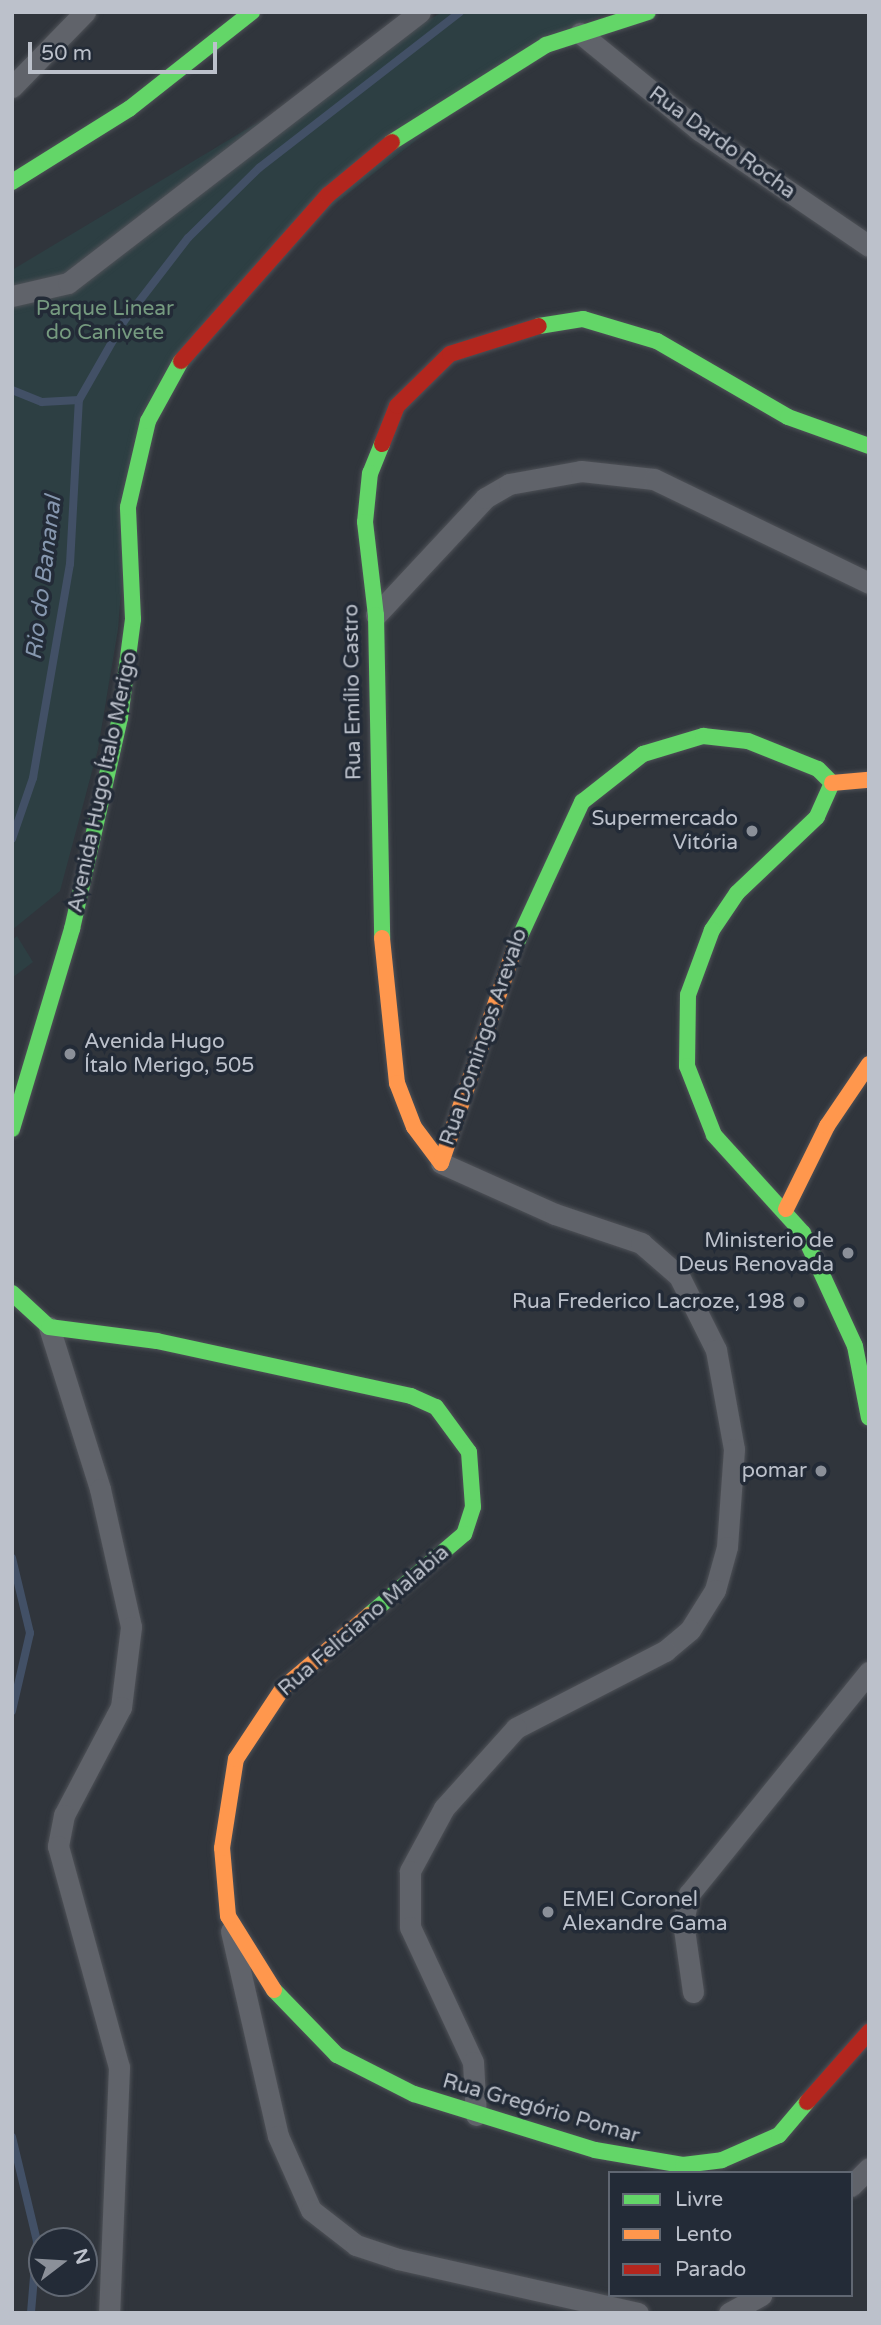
<!DOCTYPE html>
<meta charset="utf-8">
<style>
body{margin:0}
#map{position:relative;width:881px;height:2325px;overflow:hidden;background:#30353c;font-family:"Varela Round",sans-serif}
div>[style]{position:absolute}
.green>*{inset:0;background:#2d3f43}
.stream>*{height:8px;margin:-4px;padding:0 4px;transform-origin:4px;border-radius:4px;background:#425066}
.roads{filter:drop-shadow(0 0 2px #4e5157) drop-shadow(0 0 2px #4e5157)}
.street>*{height:21px;margin:-10.5px;padding:0 10.5px;transform-origin:10.5px;border-radius:10.5px;background:#60636a}
.fast>*{height:16px;margin:-8px;padding:0 8px;transform-origin:8px;border-radius:8px;background:#63d668}
.slow>*{height:16px;margin:-8px;padding:0 8px;transform-origin:8px;border-radius:8px;background:#ff974d}
.jam>*{height:16px;margin:-8px;padding:0 8px;transform-origin:8px;border-radius:8px;background:#b3261e}
.dots>*{width:19px;height:19px;translate:-50% -50%;box-sizing:border-box;border:4px solid #232b37;border-radius:50%}
span{translate:-50% -50%;white-space:nowrap;text-align:center;line-height:1.15;-webkit-text-stroke:7px #232b37;paint-order:stroke}
.street-label{font-size:21px;color:#bcc1cb}
.park-label{font-size:21px;color:#759a7f}
.poi-label{font-size:21px;color:#bcc1cb}
.right{translate:-100% -50%;text-align:right}
.left{translate:0 -50%;text-align:left}
.water-label{font-size:23px;color:#8697af;font-style:italic}
.frame{position:absolute;inset:0;border:14px solid #bcc1cb;pointer-events:none}
.legend{position:absolute;left:608px;top:2171px;width:245px;height:126px;box-sizing:border-box;background:#232b37;border:2px solid #606772;margin:0;padding:9px 12px;list-style:none;font-size:21px;color:#bcc1cb}
.legend li{display:flex;align-items:center;gap:14px;height:35px}
.legend b{width:35px;border:2px solid #606772}
.north{position:absolute;left:28px;top:2227px;width:70px;height:70px;box-sizing:border-box;background:#232b37;border:2px solid #606772;border-radius:50%;rotate:73deg;font-size:19px;font-weight:700;line-height:28px;text-align:center;color:#bcc1cb}
.north::after{content:'';display:block;margin:auto;width:24px;height:32px;background:#8b9099;clip-path:polygon(50% 0,100% 100%,50% 72%,0 100%)}
.scale{position:absolute;left:28px;top:42px;width:189px;height:32px;box-sizing:border-box;border:4px solid #bcc1cb;border-top:0;padding-left:9px;font-size:21px;line-height:24px;white-space:nowrap;color:#bcc1cb;-webkit-text-stroke:5px #232b37;paint-order:stroke}
</style>
<div id="map">
<div class="green">
<i style="clip-path:polygon(442px 12px,611px 12px,551px 35px,282px 245px,133px 443px,118px 629px,98px 749px,60px 891px,12px 930px,12px 270px)"></i>
<i style="clip-path:polygon(17px 936px,33px 962px,12px 978px,12px 940px)"></i>
</div>
<div class="stream">
<i style="left:12px;top:390px;width:32px;rotate:22deg"></i>
<i style="left:42px;top:402px;width:37px;rotate:-3deg"></i>
<i style="left:12px;top:839px;width:65px;rotate:-71deg"></i>
<i style="left:33px;top:778px;width:217px;rotate:-80.2deg"></i>
<i style="left:70px;top:564px;width:164px;rotate:-86.9deg"></i>
<i style="left:79px;top:400px;width:91px;rotate:-60.3deg"></i>
<i style="left:124px;top:321px;width:105px;rotate:-52.4deg"></i>
<i style="left:188px;top:238px;width:100px;rotate:-44.6deg"></i>
<i style="left:259px;top:168px;width:254px;rotate:-37.8deg"></i>
<i style="left:12px;top:1558px;width:77px;rotate:76.5deg"></i>
<i style="left:30px;top:1633px;width:80px;rotate:103deg"></i>
<i style="left:12px;top:2137px;width:107px;rotate:76.5deg"></i>
<i style="left:37px;top:2241px;width:72px;rotate:94.8deg"></i>
</div>
<div class="roads">
<div class="street">
<i style="left:580px;top:33px;width:154px;rotate:39.2deg"></i>
<i style="left:699px;top:130px;width:206px;rotate:34.3deg"></i>
<i style="left:12px;top:87px;width:105px;rotate:-45.8deg"></i>
<i style="left:12px;top:296px;width:57px;rotate:-13.1deg"></i>
<i style="left:68px;top:283px;width:444px;rotate:-37.6deg"></i>
<i style="left:376px;top:615px;width:160px;rotate:-47deg"></i>
<i style="left:485px;top:498px;width:28px;rotate:-30deg"></i>
<i style="left:509px;top:484px;width:73px;rotate:-10.2deg"></i>
<i style="left:581px;top:471px;width:73px;rotate:6.3deg"></i>
<i style="left:654px;top:479px;width:239px;rotate:25.8deg"></i>
<i style="left:441px;top:1163px;width:125px;rotate:24.1deg"></i>
<i style="left:555px;top:1214px;width:91px;rotate:18.6deg"></i>
<i style="left:641px;top:1243px;width:50px;rotate:41deg"></i>
<i style="left:679px;top:1276px;width:83px;rotate:63.4deg"></i>
<i style="left:716px;top:1350px;width:101px;rotate:79.7deg"></i>
<i style="left:734px;top:1449px;width:98px;rotate:94.1deg"></i>
<i style="left:727px;top:1547px;width:45px;rotate:105.6deg"></i>
<i style="left:715px;top:1590px;width:47px;rotate:122deg"></i>
<i style="left:690px;top:1630px;width:33px;rotate:140deg"></i>
<i style="left:665px;top:1651px;width:168px;rotate:152.7deg"></i>
<i style="left:516px;top:1728px;width:108px;rotate:132deg"></i>
<i style="left:444px;top:1808px;width:72px;rotate:118.4deg"></i>
<i style="left:410px;top:1871px;width:56px;rotate:90deg"></i>
<i style="left:410px;top:1927px;width:149px;rotate:65deg"></i>
<i style="left:473px;top:2062px;width:53px;rotate:86.8deg"></i>
<i style="left:49px;top:1327px;width:170px;rotate:72.5deg"></i>
<i style="left:100px;top:1489px;width:141px;rotate:77.3deg"></i>
<i style="left:131px;top:1627px;width:81px;rotate:97.1deg"></i>
<i style="left:121px;top:1707px;width:122px;rotate:117.8deg"></i>
<i style="left:64px;top:1815px;width:32px;rotate:101deg"></i>
<i style="left:58px;top:1846px;width:229px;rotate:74.6deg"></i>
<i style="left:119px;top:2067px;width:246px;rotate:92.3deg"></i>
<i style="left:231px;top:1931px;width:210px;rotate:77.1deg"></i>
<i style="left:278px;top:2136px;width:81px;rotate:66deg"></i>
<i style="left:311px;top:2210px;width:57px;rotate:37.9deg"></i>
<i style="left:356px;top:2245px;width:44px;rotate:18.4deg"></i>
<i style="left:398px;top:2259px;width:246px;rotate:12.7deg"></i>
<i style="left:693px;top:1992px;width:71px;rotate:-98.1deg"></i>
<i style="left:683px;top:1922px;width:29px;rotate:-78deg"></i>
<i style="left:689px;top:1894px;width:286px;rotate:-51deg"></i>
<i style="left:851px;top:2186px;width:25px;rotate:-45deg"></i>
<i style="left:729px;top:2313px;width:37px;rotate:-29deg"></i>
</div>
<div class="fast">
<i style="left:392px;top:142px;width:182px;rotate:-32.2deg"></i>
<i style="left:546px;top:45px;width:107px;rotate:-17.9deg"></i>
<i style="left:12px;top:182px;width:138px;rotate:-32deg"></i>
<i style="left:129px;top:109px;width:157px;rotate:-38.3deg"></i>
<i style="left:539px;top:326px;width:45px;rotate:-9deg"></i>
<i style="left:583px;top:319px;width:77px;rotate:16.6deg"></i>
<i style="left:657px;top:341px;width:151px;rotate:30.1deg"></i>
<i style="left:788px;top:417px;width:86px;rotate:19.7deg"></i>
<i style="left:382px;top:444px;width:31px;rotate:112deg"></i>
<i style="left:370px;top:473px;width:49px;rotate:95.8deg"></i>
<i style="left:365px;top:522px;width:94px;rotate:83.3deg"></i>
<i style="left:376px;top:615px;width:323px;rotate:88.9deg"></i>
<i style="left:832px;top:783px;width:37px;rotate:114deg"></i>
<i style="left:817px;top:817px;width:110px;rotate:136.5deg"></i>
<i style="left:737px;top:893px;width:45px;rotate:124deg"></i>
<i style="left:712px;top:930px;width:69px;rotate:110.3deg"></i>
<i style="left:688px;top:995px;width:71px;rotate:90.8deg"></i>
<i style="left:687px;top:1066px;width:74px;rotate:68.6deg"></i>
<i style="left:714px;top:1135px;width:132px;rotate:47.8deg"></i>
<i style="left:803px;top:1233px;width:124px;rotate:65.3deg"></i>
<i style="left:855px;top:1346px;width:73px;rotate:79deg"></i>
<i style="left:515px;top:947px;width:160px;rotate:-65.2deg"></i>
<i style="left:582px;top:802px;width:78px;rotate:-38.2deg"></i>
<i style="left:643px;top:754px;width:63px;rotate:-16.7deg"></i>
<i style="left:703px;top:736px;width:45px;rotate:6.3deg"></i>
<i style="left:748px;top:741px;width:75px;rotate:21.8deg"></i>
<i style="left:818px;top:769px;width:20px;rotate:45deg"></i>
<i style="left:12px;top:1129px;width:209px;rotate:-73.3deg"></i>
<i style="left:72px;top:929px;width:216px;rotate:-77.2deg"></i>
<i style="left:120px;top:718px;width:100px;rotate:-82.5deg"></i>
<i style="left:133px;top:619px;width:112px;rotate:-92.6deg"></i>
<i style="left:128px;top:507px;width:88px;rotate:-76.9deg"></i>
<i style="left:148px;top:421px;width:68px;rotate:-61.2deg"></i>
<i style="left:12px;top:1293px;width:50px;rotate:42.6deg"></i>
<i style="left:49px;top:1327px;width:109px;rotate:7.4deg"></i>
<i style="left:157px;top:1341px;width:260px;rotate:12.2deg"></i>
<i style="left:411px;top:1396px;width:27px;rotate:24deg"></i>
<i style="left:436px;top:1407px;width:56px;rotate:53.7deg"></i>
<i style="left:469px;top:1452px;width:55px;rotate:85.8deg"></i>
<i style="left:473px;top:1507px;width:28px;rotate:108deg"></i>
<i style="left:464px;top:1534px;width:125px;rotate:139.5deg"></i>
<i style="left:274px;top:1990px;width:91px;rotate:45.9deg"></i>
<i style="left:337px;top:2055px;width:86px;rotate:26.9deg"></i>
<i style="left:414px;top:2094px;width:189px;rotate:17.2deg"></i>
<i style="left:595px;top:2150px;width:89px;rotate:9.7deg"></i>
<i style="left:683px;top:2165px;width:39px;rotate:-7deg"></i>
<i style="left:722px;top:2160px;width:62px;rotate:-23.7deg"></i>
<i style="left:779px;top:2135px;width:43px;rotate:-49.7deg"></i>
</div>
<div class="slow">
<i style="left:832px;top:783px;width:37px;rotate:-5deg"></i>
<i style="left:382px;top:938px;width:146px;rotate:84.1deg"></i>
<i style="left:397px;top:1083px;width:47px;rotate:68.9deg"></i>
<i style="left:414px;top:1127px;width:45px;rotate:53.1deg"></i>
<i style="left:441px;top:1163px;width:228px;rotate:-71.1deg"></i>
<i style="left:786px;top:1209px;width:93px;rotate:-63.7deg"></i>
<i style="left:827px;top:1126px;width:75px;rotate:-55.9deg"></i>
<i style="left:274px;top:1990px;width:87px;rotate:-121.9deg"></i>
<i style="left:228px;top:1916px;width:68px;rotate:-95deg"></i>
<i style="left:222px;top:1848px;width:90px;rotate:-81.1deg"></i>
<i style="left:236px;top:1759px;width:85px;rotate:-56.5deg"></i>
<i style="left:283px;top:1688px;width:113px;rotate:-40.3deg"></i>
</div>
<div class="jam">
<i style="left:181px;top:361px;width:222px;rotate:-48.5deg"></i>
<i style="left:328px;top:195px;width:83px;rotate:-39.6deg"></i>
<i style="left:382px;top:444px;width:41px;rotate:-68.5deg"></i>
<i style="left:397px;top:406px;width:74px;rotate:-44.5deg"></i>
<i style="left:450px;top:354px;width:93px;rotate:-17.5deg"></i>
<i style="left:807px;top:2102px;width:94px;rotate:-48.5deg"></i>
</div>
</div>
<div class="dots">
<i style="left:752px;top:831px;background:#8b9099"></i>
<i style="left:70px;top:1054px;background:#8b9099"></i>
<i style="left:848px;top:1253px;background:#8b9099"></i>
<i style="left:799px;top:1302px;background:#8b9099"></i>
<i style="left:821px;top:1471px;background:#8b9099"></i>
<i style="left:548px;top:1912px;background:#8b9099"></i>
</div>
<div class="street-label">
<span style="left:722px;top:143px;rotate:36deg">Rua Dardo Rocha</span>
<span style="left:353px;top:692px;rotate:-91deg">Rua Emílio Castro</span>
<span style="left:103px;top:782px;rotate:-78deg">Avenida Hugo Ítalo Merigo</span>
<span style="left:484px;top:1037px;rotate:-71deg">Rua Domingos Arevalo</span>
<span style="left:364px;top:1621px;rotate:-41deg">Rua Feliciano Malabia</span>
<span style="left:541px;top:2109px;rotate:16deg">Rua Gregório Pomar</span>
</div>
<div class="park-label">
<span style="left:105px;top:321px">Parque Linear<br>do Canivete</span>
</div>
<div class="poi-label">
<span class="right" style="left:738px;top:831px">Supermercado<br>Vitória</span>
<span class="left" style="left:84px;top:1054px">Avenida Hugo<br>Ítalo Merigo, 505</span>
<span class="right" style="left:834px;top:1253px">Ministerio de<br>Deus Renovada</span>
<span class="right" style="left:785px;top:1302px">Rua Frederico Lacroze, 198</span>
<span class="right" style="left:807px;top:1471px">pomar</span>
<span class="left" style="left:562px;top:1912px">EMEI Coronel<br>Alexandre Gama</span>
</div>
<div class="water-label">
<span style="left:44px;top:578px;rotate:-83deg">Rio do Bananal</span>
</div>
<div class="frame"></div>
<ul class="legend">
<li><b style="height:9px;background:#63d668"></b>Livre</li>
<li><b style="height:9px;background:#ff974d"></b>Lento</li>
<li><b style="height:9px;background:#b3261e"></b>Parado</li>
</ul>
<div class="north">N</div>
<div class="scale">50 m</div>
</div>
